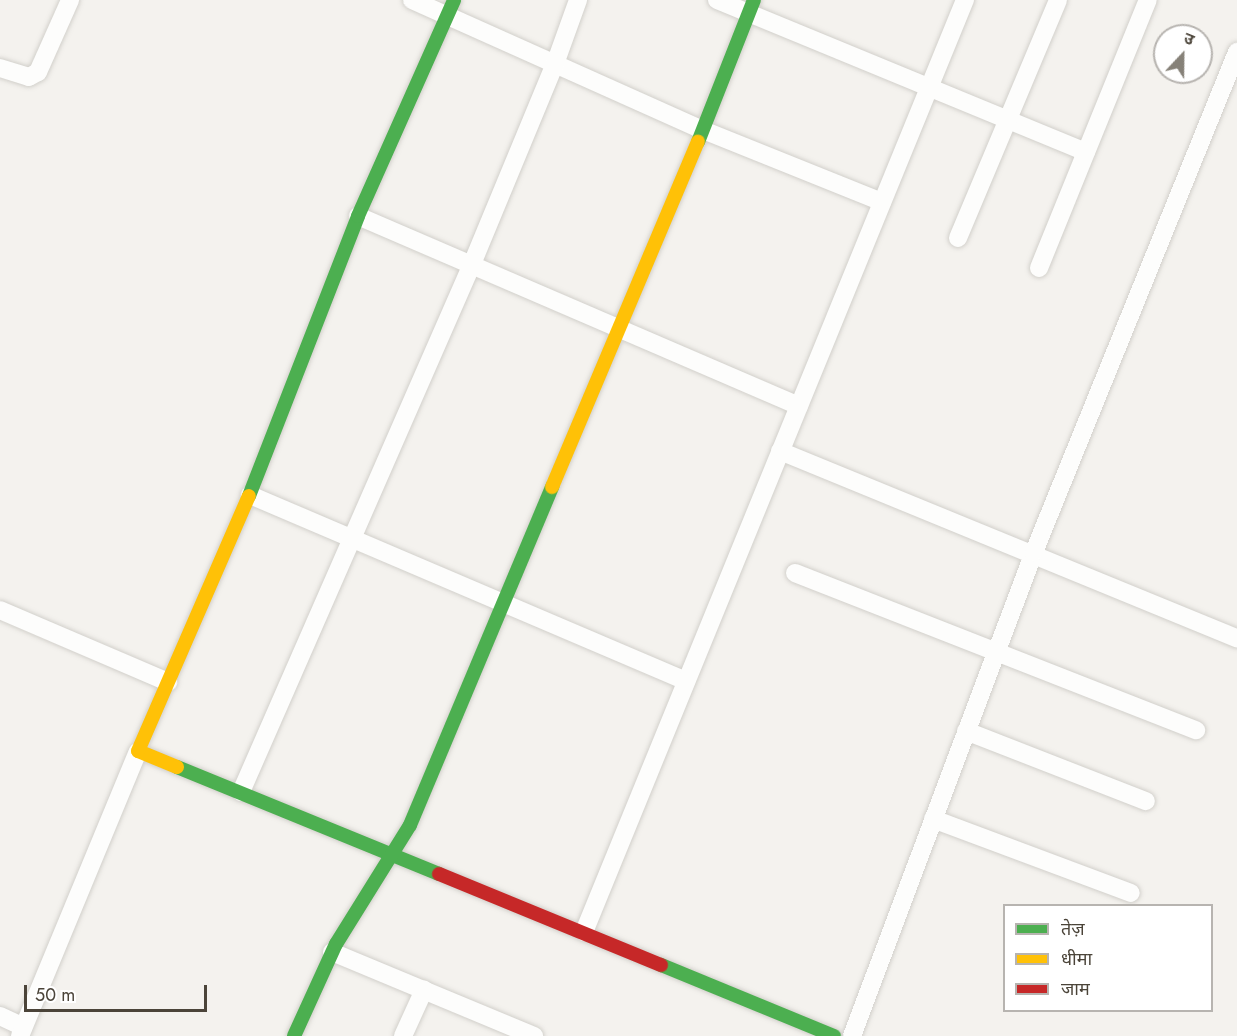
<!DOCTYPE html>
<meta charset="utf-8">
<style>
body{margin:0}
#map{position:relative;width:1237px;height:1036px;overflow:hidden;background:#f4f2ee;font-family:Jost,"Noto Sans Devanagari",sans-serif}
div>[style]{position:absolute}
.roads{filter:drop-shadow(0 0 2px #d2d0cb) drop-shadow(0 0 2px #d2d0cb)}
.street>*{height:18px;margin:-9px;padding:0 9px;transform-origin:9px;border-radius:9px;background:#fdfdfc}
.fast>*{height:14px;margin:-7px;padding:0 7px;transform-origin:7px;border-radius:7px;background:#4caf50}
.slow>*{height:14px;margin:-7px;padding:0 7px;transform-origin:7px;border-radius:7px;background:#ffc107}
.jam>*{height:14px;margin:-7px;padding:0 7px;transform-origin:7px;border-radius:7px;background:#c62828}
span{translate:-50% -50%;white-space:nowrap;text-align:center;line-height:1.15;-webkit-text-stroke:4.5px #fff;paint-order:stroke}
.legend{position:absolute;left:1003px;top:904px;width:210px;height:108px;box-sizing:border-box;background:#fff;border:2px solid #b7b4b0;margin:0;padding:8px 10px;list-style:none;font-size:18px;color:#4b4439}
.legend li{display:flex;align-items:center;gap:12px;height:30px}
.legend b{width:30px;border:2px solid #b7b4b0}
.north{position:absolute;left:1153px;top:24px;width:60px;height:60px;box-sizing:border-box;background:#fff;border:2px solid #b7b4b0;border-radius:50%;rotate:22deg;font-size:16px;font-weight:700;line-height:24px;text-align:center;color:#4b4439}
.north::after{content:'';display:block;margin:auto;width:21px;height:27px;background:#868178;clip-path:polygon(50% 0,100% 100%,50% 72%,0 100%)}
.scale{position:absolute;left:24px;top:985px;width:183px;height:27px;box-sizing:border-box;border:3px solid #4b4439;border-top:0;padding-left:8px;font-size:18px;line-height:21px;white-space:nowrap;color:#4b4439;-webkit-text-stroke:4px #fff;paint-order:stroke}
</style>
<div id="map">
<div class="roads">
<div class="street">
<i style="left:412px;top:0;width:319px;rotate:24.1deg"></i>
<i style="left:703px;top:130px;width:193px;rotate:21.9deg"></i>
<i style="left:717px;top:0;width:399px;rotate:22.4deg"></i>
<i style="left:0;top:68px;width:30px;rotate:17deg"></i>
<i style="left:29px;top:77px;width:10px;rotate:-29deg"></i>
<i style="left:38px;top:72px;width:79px;rotate:-66deg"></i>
<i style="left:358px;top:216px;width:480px;rotate:23.3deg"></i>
<i style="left:958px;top:238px;width:258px;rotate:-67.2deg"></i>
<i style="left:1039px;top:268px;width:289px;rotate:-67.9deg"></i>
<i style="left:780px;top:451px;width:494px;rotate:22.3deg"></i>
<i style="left:250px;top:495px;width:474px;rotate:23.1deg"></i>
<i style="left:795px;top:573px;width:431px;rotate:21.4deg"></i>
<i style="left:0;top:610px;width:183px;rotate:23.2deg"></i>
<i style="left:966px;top:731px;width:193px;rotate:21.3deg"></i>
<i style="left:241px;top:792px;width:576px;rotate:-66.37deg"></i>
<i style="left:472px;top:264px;width:217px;rotate:-67.5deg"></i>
<i style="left:555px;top:64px;width:68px;rotate:-70.2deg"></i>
<i style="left:933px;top:819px;width:211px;rotate:20.5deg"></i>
<i style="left:584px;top:932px;width:1007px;rotate:-67.77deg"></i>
<i style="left:332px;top:952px;width:219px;rotate:22.6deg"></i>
<i style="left:0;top:1016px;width:26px;rotate:25deg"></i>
<i style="left:20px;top:1036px;width:308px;rotate:-67.5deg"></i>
<i style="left:403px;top:1036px;width:51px;rotate:-65.5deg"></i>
<i style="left:852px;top:1036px;width:517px;rotate:-69.39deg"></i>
<i style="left:1034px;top:552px;width:540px;rotate:-67.9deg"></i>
</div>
<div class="fast">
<i style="left:698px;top:142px;width:153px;rotate:-68.5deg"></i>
<i style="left:249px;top:496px;width:300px;rotate:-68.7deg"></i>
<i style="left:358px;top:216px;width:236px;rotate:-66deg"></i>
<i style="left:177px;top:767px;width:283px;rotate:22.2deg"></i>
<i style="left:661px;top:965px;width:187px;rotate:22.3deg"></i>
<i style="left:294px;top:1036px;width:101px;rotate:-65.5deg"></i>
<i style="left:336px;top:944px;width:140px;rotate:-58.1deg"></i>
<i style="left:410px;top:825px;width:367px;rotate:-67.2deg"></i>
</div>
<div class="slow">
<i style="left:552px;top:487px;width:375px;rotate:-67.1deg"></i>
<i style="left:177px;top:767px;width:42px;rotate:-157.7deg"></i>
<i style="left:138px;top:751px;width:278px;rotate:-66.5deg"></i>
</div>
<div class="jam">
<i style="left:439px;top:874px;width:240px;rotate:22.3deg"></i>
</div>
</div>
<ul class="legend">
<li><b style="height:8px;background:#4caf50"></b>तेज़</li>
<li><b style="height:8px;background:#ffc107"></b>धीमा</li>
<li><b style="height:8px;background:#c62828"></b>जाम</li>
</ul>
<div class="north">उ</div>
<div class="scale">50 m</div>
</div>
